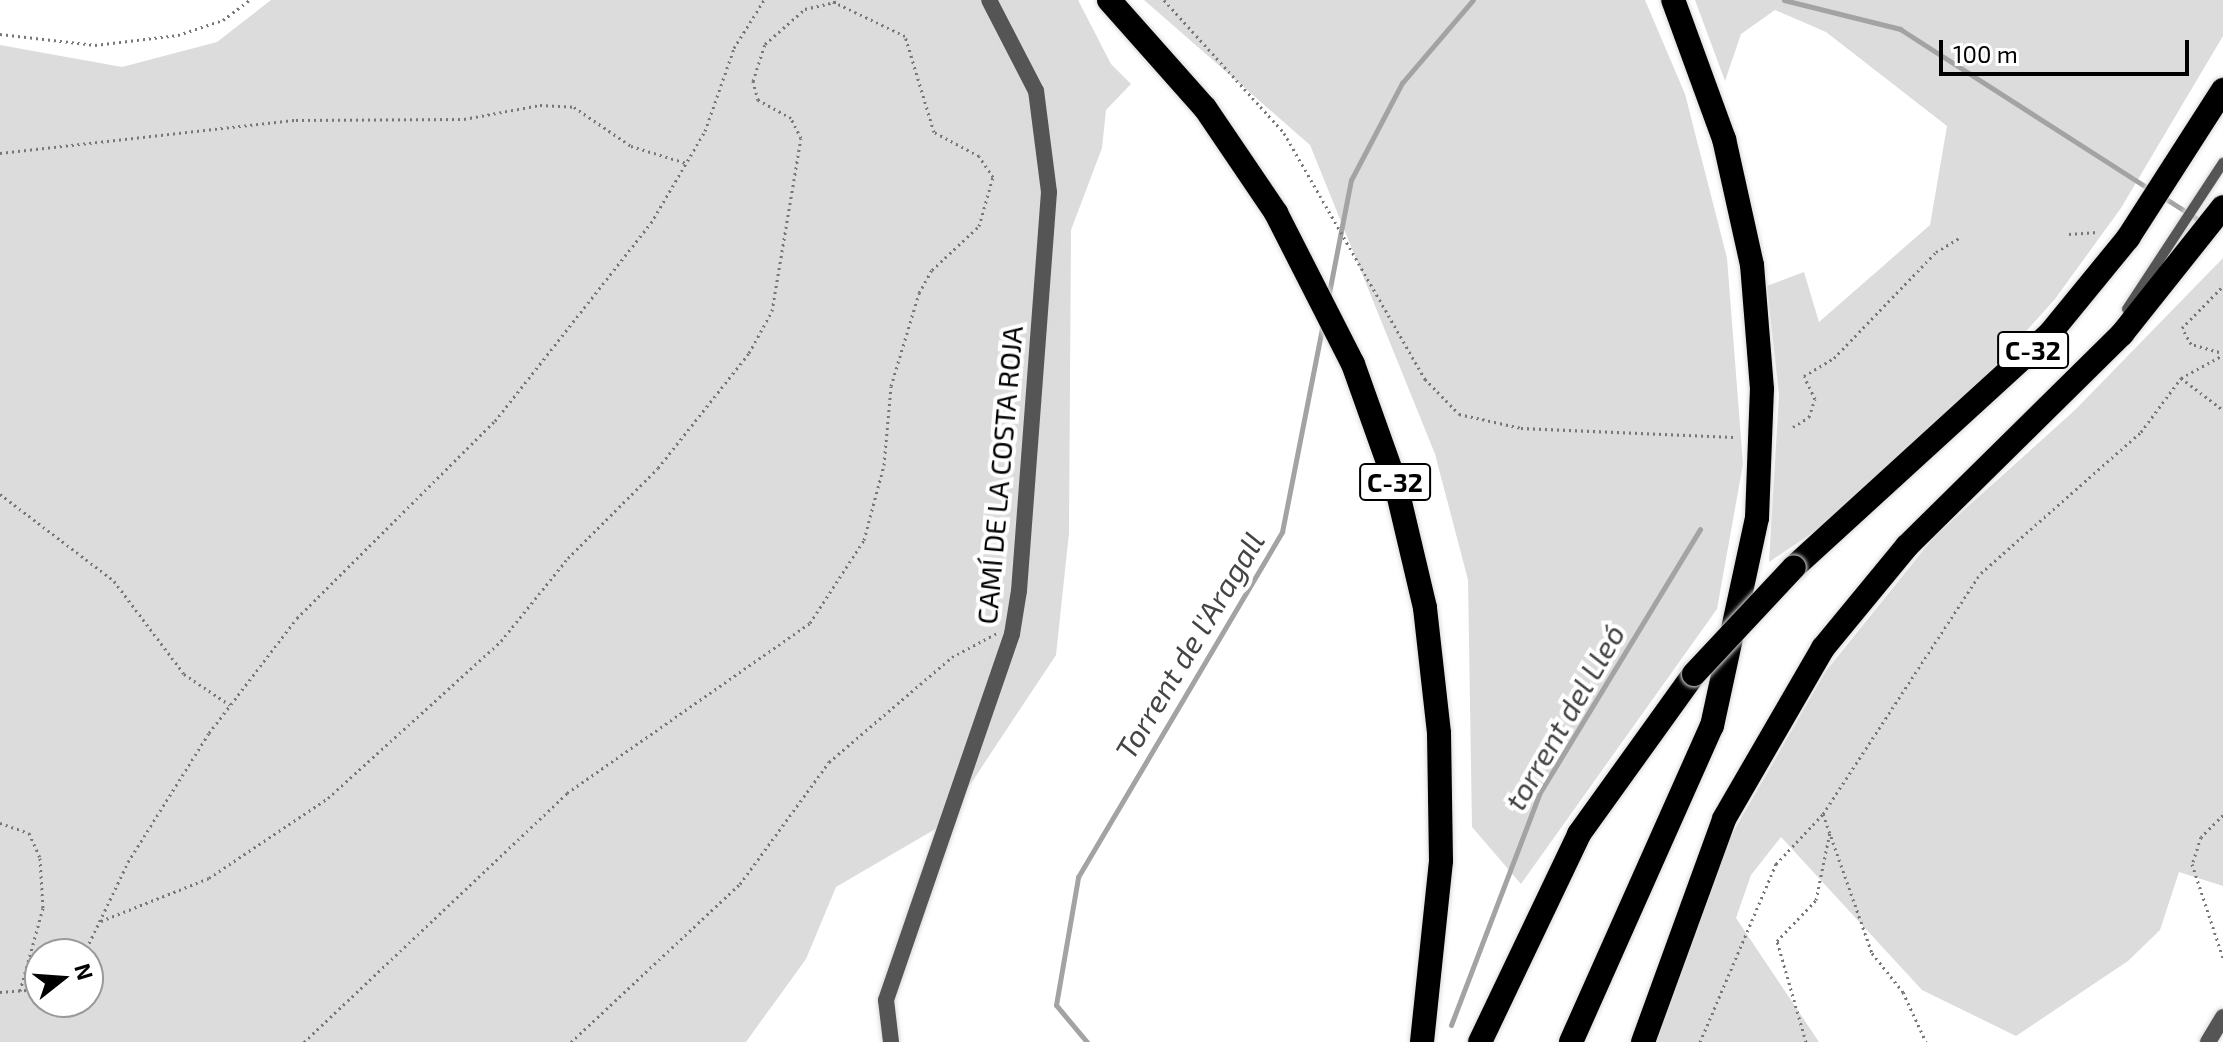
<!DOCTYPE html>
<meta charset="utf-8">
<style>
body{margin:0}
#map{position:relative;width:2223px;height:1042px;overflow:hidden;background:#fff;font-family:"Exo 2",sans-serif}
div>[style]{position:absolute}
.green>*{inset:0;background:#dcdcdc}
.stream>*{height:5px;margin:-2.5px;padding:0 2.5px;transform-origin:2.5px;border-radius:2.5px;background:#a3a3a3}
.path>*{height:3px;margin-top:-1.5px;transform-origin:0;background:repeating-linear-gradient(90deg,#777 0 2px,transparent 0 6px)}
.roads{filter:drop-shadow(0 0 2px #dbdbdb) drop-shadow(0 0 2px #dbdbdb)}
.service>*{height:10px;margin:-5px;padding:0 5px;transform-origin:5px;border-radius:5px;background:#555}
.minor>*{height:16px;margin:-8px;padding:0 8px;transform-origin:8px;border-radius:8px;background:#555}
.tertiary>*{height:16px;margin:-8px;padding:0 8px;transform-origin:8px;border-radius:8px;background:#555}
.motorway>*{height:24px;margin:-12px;padding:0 12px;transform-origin:12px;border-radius:12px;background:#000}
.bridges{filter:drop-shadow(0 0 2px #dbdbdb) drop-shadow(0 0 2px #dbdbdb)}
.motorway-bridge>*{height:24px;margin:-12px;padding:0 12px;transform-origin:12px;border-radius:12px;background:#000}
span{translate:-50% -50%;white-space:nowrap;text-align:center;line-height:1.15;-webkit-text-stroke:8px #fff;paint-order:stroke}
.shield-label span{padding:2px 6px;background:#fff;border:2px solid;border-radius:6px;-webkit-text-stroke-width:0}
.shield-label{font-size:26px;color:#000;font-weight:700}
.street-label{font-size:28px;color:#000}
.water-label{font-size:30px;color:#444;font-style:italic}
.north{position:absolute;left:24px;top:938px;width:80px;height:80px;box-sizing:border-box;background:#fff;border:2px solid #999;border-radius:50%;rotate:73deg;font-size:22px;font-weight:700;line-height:32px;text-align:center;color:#000}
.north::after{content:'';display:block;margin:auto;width:28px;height:36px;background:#000;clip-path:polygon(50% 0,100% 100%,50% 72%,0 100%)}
.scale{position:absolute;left:1939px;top:40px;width:250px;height:36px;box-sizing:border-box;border:4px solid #000;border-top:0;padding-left:10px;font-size:24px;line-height:28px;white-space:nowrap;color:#000;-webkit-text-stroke:6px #fff;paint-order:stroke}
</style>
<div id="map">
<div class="green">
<i style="clip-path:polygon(evenodd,271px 0,1078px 0,1111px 64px,1131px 84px,1106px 110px,1102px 148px,1071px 230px,1069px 533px,1056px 655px,944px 824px,836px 887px,806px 959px,746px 1042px,0 1042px,0 45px,122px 67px,217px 42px,271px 0,40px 954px,88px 954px,88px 1002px,40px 1002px,40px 954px)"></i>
<i style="clip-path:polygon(1144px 0,1645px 0,1685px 94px,1727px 258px,1743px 464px,1717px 609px,1521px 884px,1472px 827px,1468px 580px,1435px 454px,1310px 145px)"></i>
<i style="clip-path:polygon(1695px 0,2223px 0,2223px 36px,2121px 208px,2055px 299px,1968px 396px,1821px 527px,1769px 562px,1779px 395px,1767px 286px,1804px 272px,1819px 322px,1930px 225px,1947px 126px,1826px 32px,1775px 10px,1741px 34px,1725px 81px)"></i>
<i style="clip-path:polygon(2223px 258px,2223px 886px,2179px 872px,2160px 930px,2128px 961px,2016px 1036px,1922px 990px,1781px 837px,1751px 875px,1736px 918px,1819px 1042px,1655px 1042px,1724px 848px,1826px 671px,1934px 537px,2075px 410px)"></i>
</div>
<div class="stream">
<i style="left:1784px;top:0;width:120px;rotate:14deg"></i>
<i style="left:1900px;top:29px;width:298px;rotate:32.7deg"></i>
<i style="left:2163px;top:197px;width:46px;rotate:32.7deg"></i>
<i style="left:1328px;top:298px;width:120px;rotate:-79deg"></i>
<i style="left:1351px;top:180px;width:110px;rotate:-62.3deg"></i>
<i style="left:1402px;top:83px;width:109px;rotate:-49.5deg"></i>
<i style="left:1451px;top:1025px;width:247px;rotate:-69.1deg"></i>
<i style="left:1539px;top:794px;width:310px;rotate:-58.7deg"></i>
<i style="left:1087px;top:1042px;width:48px;rotate:-130deg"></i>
<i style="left:1056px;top:1005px;width:130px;rotate:-80.2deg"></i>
<i style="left:1078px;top:877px;width:401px;rotate:-59.4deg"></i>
<i style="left:1282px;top:532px;width:213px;rotate:-78.9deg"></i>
</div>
<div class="path">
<i style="left:1164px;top:0;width:179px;rotate:47.9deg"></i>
<i style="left:1284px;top:133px;width:284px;rotate:60.2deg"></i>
<i style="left:1425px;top:379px;width:49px;rotate:45.8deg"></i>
<i style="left:1459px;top:414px;width:64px;rotate:12.7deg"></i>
<i style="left:1521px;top:428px;width:213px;rotate:2.4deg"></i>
<i style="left:0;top:34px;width:96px;rotate:6.6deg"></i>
<i style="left:95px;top:45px;width:84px;rotate:-6.9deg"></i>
<i style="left:178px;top:35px;width:47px;rotate:-18.4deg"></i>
<i style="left:223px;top:20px;width:34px;rotate:-37deg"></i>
<i style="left:0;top:153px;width:298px;rotate:-6.4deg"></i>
<i style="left:296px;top:120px;width:168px;rotate:-0.3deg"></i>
<i style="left:464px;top:119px;width:77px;rotate:-10.4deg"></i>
<i style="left:540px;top:105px;width:34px;rotate:3deg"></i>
<i style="left:574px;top:107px;width:69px;rotate:34.4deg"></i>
<i style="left:631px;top:146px;width:58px;rotate:17.2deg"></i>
<i style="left:2069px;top:234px;width:29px;rotate:-4deg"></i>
<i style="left:2219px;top:352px;width:29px;rotate:-164deg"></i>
<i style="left:2191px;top:344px;width:18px;rotate:-119deg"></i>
<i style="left:2182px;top:328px;width:59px;rotate:-45.7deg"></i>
<i style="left:2181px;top:378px;width:53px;rotate:37.3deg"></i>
<i style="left:1793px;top:427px;width:19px;rotate:-32deg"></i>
<i style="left:1809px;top:417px;width:19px;rotate:-72deg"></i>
<i style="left:1815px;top:399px;width:25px;rotate:-116deg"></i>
<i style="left:1804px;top:376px;width:35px;rotate:-31deg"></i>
<i style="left:1834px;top:358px;width:147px;rotate:-46.1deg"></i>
<i style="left:1936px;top:252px;width:29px;rotate:-31deg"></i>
<i style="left:0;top:494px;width:143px;rotate:37.3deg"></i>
<i style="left:114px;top:581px;width:116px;rotate:53deg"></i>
<i style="left:184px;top:674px;width:55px;rotate:34deg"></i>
<i style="left:1823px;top:814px;width:147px;rotate:70.6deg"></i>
<i style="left:1872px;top:953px;width:50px;rotate:51.5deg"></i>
<i style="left:1903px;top:992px;width:55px;rotate:65.3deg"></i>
<i style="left:2223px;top:815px;width:31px;rotate:135deg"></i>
<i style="left:2201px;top:837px;width:28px;rotate:108deg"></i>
<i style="left:2192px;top:864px;width:99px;rotate:71.7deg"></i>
<i style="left:0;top:823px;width:31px;rotate:19deg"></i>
<i style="left:29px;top:833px;width:27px;rotate:66deg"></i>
<i style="left:40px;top:858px;width:50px;rotate:86.6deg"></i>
<i style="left:43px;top:908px;width:86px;rotate:105.5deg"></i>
<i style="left:101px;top:921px;width:116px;rotate:-21.7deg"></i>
<i style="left:209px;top:878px;width:143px;rotate:-33.9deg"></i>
<i style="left:328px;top:798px;width:234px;rotate:-42.2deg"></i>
<i style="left:501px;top:641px;width:107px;rotate:-51.1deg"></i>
<i style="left:568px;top:558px;width:127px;rotate:-45deg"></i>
<i style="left:658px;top:468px;width:147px;rotate:-51.6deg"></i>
<i style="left:749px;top:353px;width:48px;rotate:-61.3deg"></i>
<i style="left:772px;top:311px;width:175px;rotate:-80.5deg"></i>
<i style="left:801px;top:138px;width:22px;rotate:-117deg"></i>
<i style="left:791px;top:118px;width:38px;rotate:-151deg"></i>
<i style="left:758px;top:100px;width:20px;rotate:-105deg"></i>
<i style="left:753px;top:81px;width:39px;rotate:-72deg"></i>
<i style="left:765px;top:44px;width:53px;rotate:-41.2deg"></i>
<i style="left:805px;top:9px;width:32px;rotate:-13deg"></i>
<i style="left:84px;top:954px;width:102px;rotate:-64.4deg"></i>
<i style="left:128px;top:862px;width:152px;rotate:-57.9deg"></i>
<i style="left:209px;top:733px;width:145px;rotate:-52.6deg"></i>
<i style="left:297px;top:618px;width:279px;rotate:-44.9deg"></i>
<i style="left:495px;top:421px;width:252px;rotate:-51.8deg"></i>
<i style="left:651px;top:223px;width:107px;rotate:-59.6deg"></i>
<i style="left:705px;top:131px;width:88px;rotate:-70.7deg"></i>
<i style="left:734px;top:48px;width:57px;rotate:-58deg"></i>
<i style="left:0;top:992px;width:40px;rotate:-4.3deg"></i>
<i style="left:304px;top:1042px;width:362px;rotate:-43.4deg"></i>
<i style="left:567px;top:793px;width:297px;rotate:-35deg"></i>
<i style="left:810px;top:623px;width:99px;rotate:-57deg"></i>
<i style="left:864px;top:540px;width:78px;rotate:-75.1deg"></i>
<i style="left:884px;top:465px;width:79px;rotate:-84.9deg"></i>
<i style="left:891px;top:386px;width:97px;rotate:-73.2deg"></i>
<i style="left:919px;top:293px;width:26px;rotate:-61deg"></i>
<i style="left:932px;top:270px;width:64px;rotate:-43.1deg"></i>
<i style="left:979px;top:226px;width:51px;rotate:-74.1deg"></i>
<i style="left:993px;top:177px;width:25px;rotate:-124deg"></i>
<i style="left:979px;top:156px;width:51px;rotate:-151.9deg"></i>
<i style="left:934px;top:132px;width:100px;rotate:-106.8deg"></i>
<i style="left:905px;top:36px;width:83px;rotate:-154.4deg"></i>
<i style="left:571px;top:1042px;width:231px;rotate:-43.1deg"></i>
<i style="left:740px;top:884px;width:151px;rotate:-53.9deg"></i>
<i style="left:829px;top:762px;width:162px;rotate:-40.5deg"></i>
<i style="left:952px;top:657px;width:51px;rotate:-28.1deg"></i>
<i style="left:1700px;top:1042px;width:194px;rotate:-66.9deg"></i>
<i style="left:1776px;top:864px;width:69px;rotate:-46.8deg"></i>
<i style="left:1823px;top:814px;width:288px;rotate:-56.8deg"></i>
<i style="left:1981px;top:573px;width:213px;rotate:-41.4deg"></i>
<i style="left:2141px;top:432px;width:67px;rotate:-53.5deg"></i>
<i style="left:2181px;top:378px;width:48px;rotate:-28.7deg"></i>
<i style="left:1806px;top:1042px;width:105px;rotate:-106deg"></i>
<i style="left:1777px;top:941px;width:57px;rotate:-46.4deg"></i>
<i style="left:1816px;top:900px;width:69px;rotate:-78.4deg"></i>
</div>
<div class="roads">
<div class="service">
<i style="left:2127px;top:309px;width:175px;rotate:-56.7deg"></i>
</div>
<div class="minor">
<i style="left:2208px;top:1042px;width:29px;rotate:-59deg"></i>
</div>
<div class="tertiary">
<i style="left:891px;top:1042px;width:42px;rotate:-96.8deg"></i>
<i style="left:886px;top:1000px;width:387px;rotate:-71deg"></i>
<i style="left:1012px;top:634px;width:44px;rotate:-80.8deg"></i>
<i style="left:1019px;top:591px;width:400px;rotate:-85.7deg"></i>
<i style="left:1049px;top:192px;width:102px;rotate:-97.3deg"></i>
<i style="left:1036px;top:91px;width:102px;rotate:-117.3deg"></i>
</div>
<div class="motorway">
<i style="left:1109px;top:0;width:144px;rotate:48.4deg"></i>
<i style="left:1205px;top:108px;width:127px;rotate:55.9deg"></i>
<i style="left:1276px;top:213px;width:169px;rotate:63deg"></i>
<i style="left:1353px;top:364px;width:128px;rotate:70.4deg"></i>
<i style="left:1396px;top:485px;width:126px;rotate:76.7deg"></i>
<i style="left:1425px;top:608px;width:126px;rotate:83.6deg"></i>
<i style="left:1439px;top:733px;width:128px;rotate:89.1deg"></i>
<i style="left:1441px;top:861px;width:182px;rotate:96deg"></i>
<i style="left:1794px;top:567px;width:348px;rotate:-42.4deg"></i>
<i style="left:2051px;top:332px;width:122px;rotate:-50.7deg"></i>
<i style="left:2128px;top:238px;width:176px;rotate:-57.3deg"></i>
<i style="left:1480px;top:1042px;width:230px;rotate:-64.5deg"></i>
<i style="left:1579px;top:834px;width:197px;rotate:-54.3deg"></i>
<i style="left:1571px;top:1042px;width:346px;rotate:-66deg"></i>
<i style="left:1712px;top:726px;width:213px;rotate:-77.8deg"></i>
<i style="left:1757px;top:518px;width:129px;rotate:-87.8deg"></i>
<i style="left:1762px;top:389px;width:124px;rotate:-94.6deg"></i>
<i style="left:1752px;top:265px;width:129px;rotate:-102.5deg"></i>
<i style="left:1724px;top:139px;width:148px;rotate:-110.1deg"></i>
<i style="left:1643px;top:1042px;width:237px;rotate:-70deg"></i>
<i style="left:1724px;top:819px;width:198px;rotate:-59.9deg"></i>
<i style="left:1823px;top:648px;width:132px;rotate:-50.5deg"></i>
<i style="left:1907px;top:546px;width:302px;rotate:-44.6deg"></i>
<i style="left:2122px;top:334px;width:162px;rotate:-51.5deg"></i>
</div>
</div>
<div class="bridges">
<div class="motorway-bridge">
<i style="left:1694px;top:674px;width:146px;rotate:-46.9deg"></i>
</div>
</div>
<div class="shield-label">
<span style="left:2033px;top:350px">C-32</span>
<span style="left:1395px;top:482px">C-32</span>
</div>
<div class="street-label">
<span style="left:999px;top:475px;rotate:-85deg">CAMÍ DE LA COSTA ROJA</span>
</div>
<div class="water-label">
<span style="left:1189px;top:645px;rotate:-59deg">Torrent de l'Aragall</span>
<span style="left:1564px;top:717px;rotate:-60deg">torrent del Lleó</span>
</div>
<div class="north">N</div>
<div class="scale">100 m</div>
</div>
